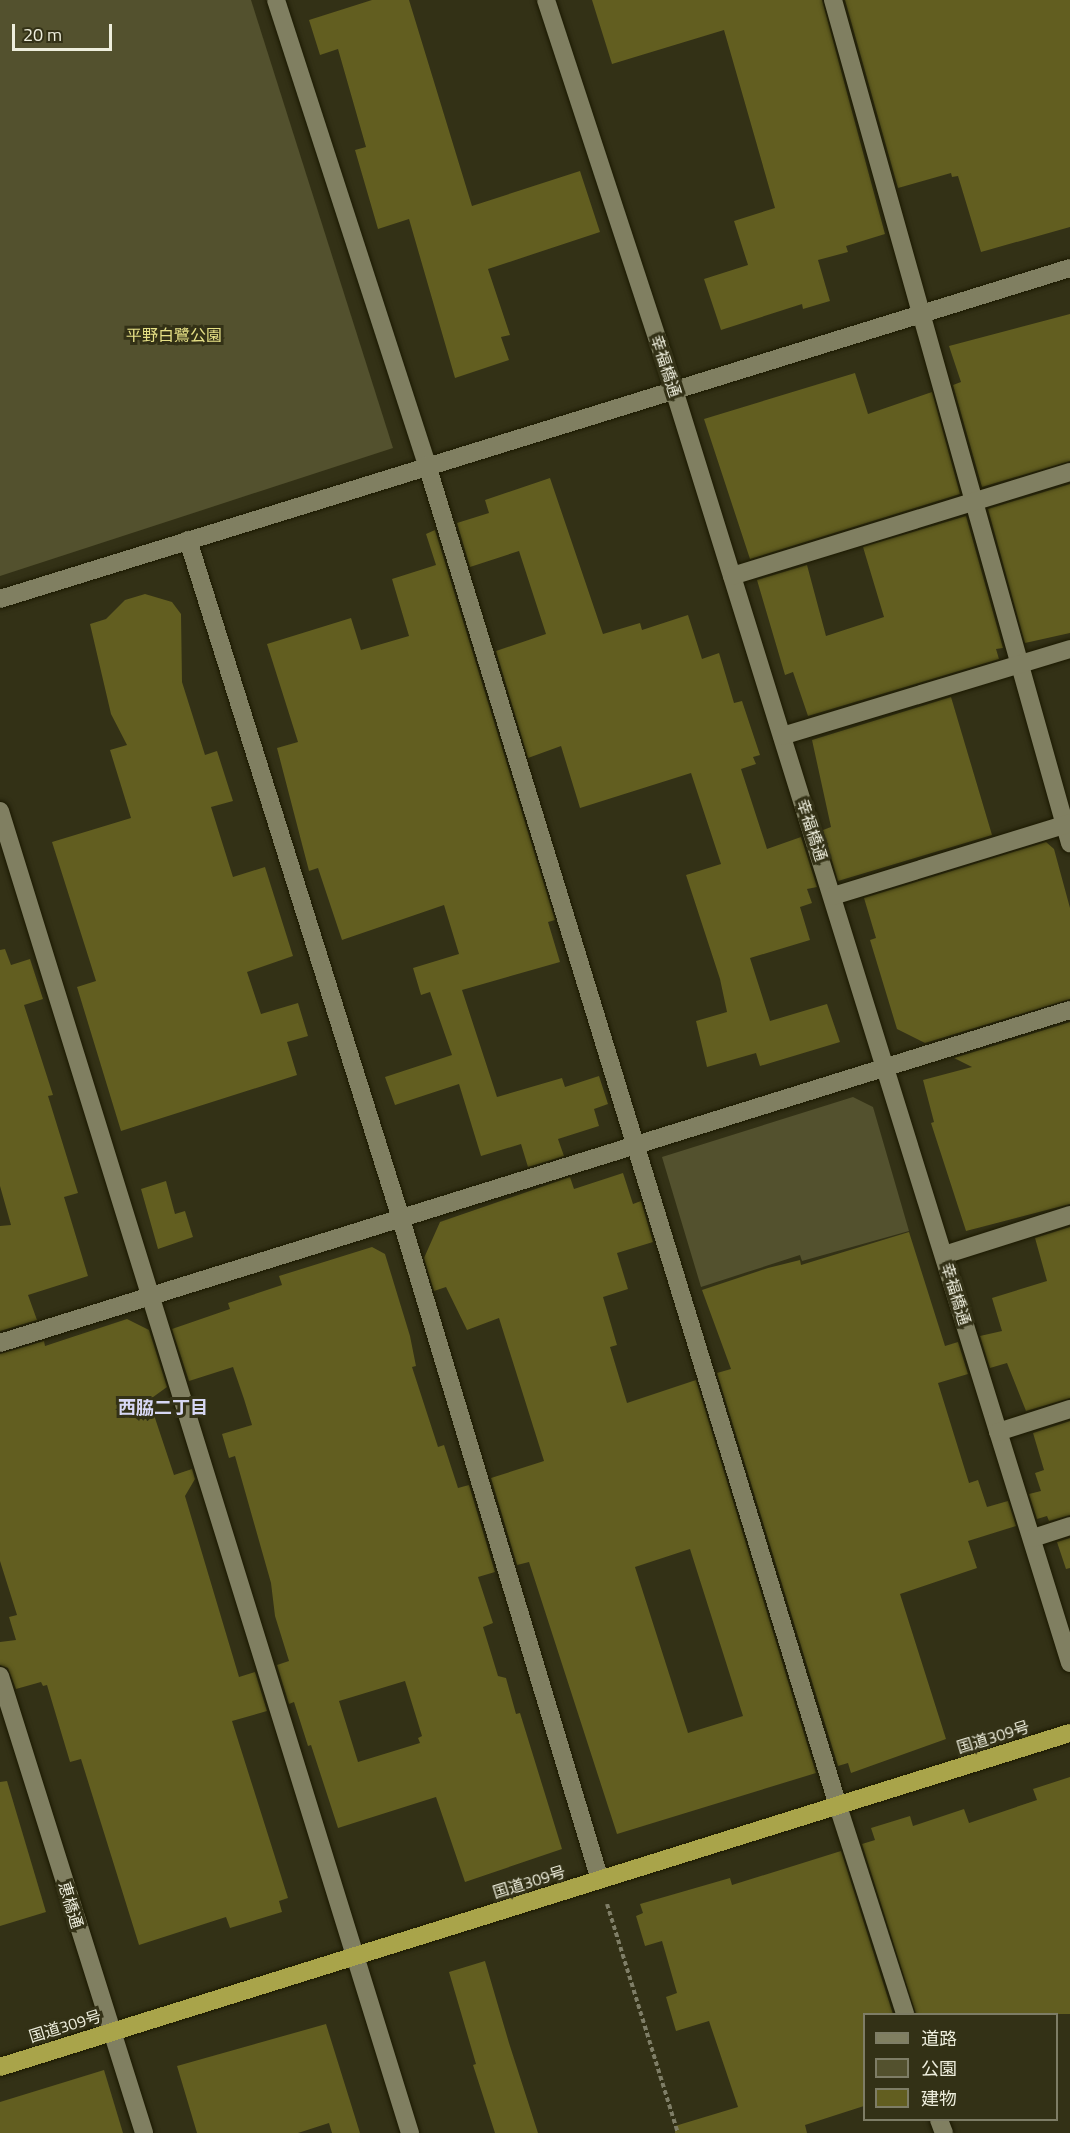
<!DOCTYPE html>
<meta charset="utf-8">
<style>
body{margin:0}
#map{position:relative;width:1070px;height:2133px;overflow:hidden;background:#333116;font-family:"Titillium Web","Noto Sans JP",sans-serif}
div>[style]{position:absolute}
.green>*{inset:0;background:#53512e}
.building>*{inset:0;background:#625e20}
.path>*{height:4px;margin-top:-2px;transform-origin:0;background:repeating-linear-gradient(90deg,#7f7e67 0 4.5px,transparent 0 7.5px)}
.roads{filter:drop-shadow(0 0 2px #1b1900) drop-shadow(0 0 2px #1b1900)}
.minor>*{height:18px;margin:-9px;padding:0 9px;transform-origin:9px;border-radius:9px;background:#807f61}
.highway>*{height:18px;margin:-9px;padding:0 9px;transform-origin:9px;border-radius:9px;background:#a9a44a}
span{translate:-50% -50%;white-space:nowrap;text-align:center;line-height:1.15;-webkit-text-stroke:6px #333116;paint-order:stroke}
.park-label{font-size:16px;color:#e6e086}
.street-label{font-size:16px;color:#eed}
.neighbourhood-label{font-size:18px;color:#d7d7f4;font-weight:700}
.legend{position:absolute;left:863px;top:2013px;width:195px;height:108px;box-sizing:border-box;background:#333116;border:2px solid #7e7d66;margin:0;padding:8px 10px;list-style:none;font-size:18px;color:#eed}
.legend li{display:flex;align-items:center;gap:12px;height:30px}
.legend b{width:30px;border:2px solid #7e7d66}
.scale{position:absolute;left:12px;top:24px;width:100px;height:27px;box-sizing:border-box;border:3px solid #eed;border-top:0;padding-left:8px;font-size:18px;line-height:21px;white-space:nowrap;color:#eed;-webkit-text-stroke:4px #333116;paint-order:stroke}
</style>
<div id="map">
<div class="green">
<i style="clip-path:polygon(0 0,251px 0,393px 448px,0 576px)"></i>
<i style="clip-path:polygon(853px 1097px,873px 1107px,909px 1231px,802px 1261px,800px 1255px,701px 1287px,662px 1157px)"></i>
</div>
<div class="building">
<i style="clip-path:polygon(372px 0,409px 0,472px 206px,580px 171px,600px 232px,488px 269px,510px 335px,501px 337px,509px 360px,455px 378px,409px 219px,378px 229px,355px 150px,366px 147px,338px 49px,320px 55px,309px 20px)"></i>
<i style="clip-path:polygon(592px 0,822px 0,885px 234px,846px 246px,848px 252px,818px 260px,830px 301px,803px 309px,802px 304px,721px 330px,704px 279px,748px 265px,734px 221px,775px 208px,724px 30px,612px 64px)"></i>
<i style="clip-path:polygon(845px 0,1070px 0,1070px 227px,981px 252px,958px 176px,952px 177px,951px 173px,898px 188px)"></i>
<i style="clip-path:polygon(1070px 314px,1070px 461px,982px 487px,953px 385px,961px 382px,949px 346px)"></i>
<i style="clip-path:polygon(855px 373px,868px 414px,932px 392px,960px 494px,750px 559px,704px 419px)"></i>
<i style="clip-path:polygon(550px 478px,603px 634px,640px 623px,642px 630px,688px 615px,702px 659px,719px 653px,734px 703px,742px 701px,760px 755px,753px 757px,756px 764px,741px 769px,767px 849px,801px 837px,817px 887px,807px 889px,812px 903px,800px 907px,810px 940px,750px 958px,770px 1021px,827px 1004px,840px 1042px,760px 1066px,756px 1053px,707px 1067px,696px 1021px,727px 1012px,720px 979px,686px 875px,721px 864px,691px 773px,580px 808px,561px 746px,528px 758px,496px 651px,546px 634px,519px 551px,470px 567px,457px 523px,489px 513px,485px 500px)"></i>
<i style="clip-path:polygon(1070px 484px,1070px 633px,1025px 643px,988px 509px)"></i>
<i style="clip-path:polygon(966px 516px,1003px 648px,996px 649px,999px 659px,808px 716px,793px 672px,785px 675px,757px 580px,807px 565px,826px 636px,884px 617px,863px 547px)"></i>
<i style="clip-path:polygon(435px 530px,555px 920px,548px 922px,560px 962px,462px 990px,497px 1097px,562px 1078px,565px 1087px,599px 1076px,608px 1104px,594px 1109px,599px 1126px,558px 1139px,564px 1156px,528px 1167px,521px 1144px,481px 1156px,459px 1084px,395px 1105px,385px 1077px,452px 1055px,430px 992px,421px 995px,413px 968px,459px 954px,444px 905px,342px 940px,318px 868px,309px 871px,277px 748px,298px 742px,267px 644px,351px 618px,361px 650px,409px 636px,392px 579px,436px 565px,426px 534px)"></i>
<i style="clip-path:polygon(145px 594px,172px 602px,181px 614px,182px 682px,205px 755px,217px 751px,233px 801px,211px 807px,233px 877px,265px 867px,293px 956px,247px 972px,261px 1014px,298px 1003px,308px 1036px,287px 1042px,297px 1075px,121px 1131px,77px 987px,96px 981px,52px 842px,131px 818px,110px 750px,127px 745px,111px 714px,90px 624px,106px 619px,125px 600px)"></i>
<i style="clip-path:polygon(951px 697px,992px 835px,838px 881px,823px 830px,831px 827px,812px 740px)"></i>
<i style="clip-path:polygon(1046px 842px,1054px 849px,1070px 908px,1070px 999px,925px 1043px,897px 1029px,870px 940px,876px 938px,864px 898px)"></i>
<i style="clip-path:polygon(5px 949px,11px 965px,30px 959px,43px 999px,24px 1005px,53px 1095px,48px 1096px,78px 1193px,64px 1197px,88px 1276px,28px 1295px,37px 1320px,0 1331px,0 1226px,11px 1225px,0 1186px,0 950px)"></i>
<i style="clip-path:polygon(1070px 1022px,1070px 1204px,966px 1231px,931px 1123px,934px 1122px,923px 1080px,972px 1067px,954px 1058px)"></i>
<i style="clip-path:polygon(evenodd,623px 1173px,633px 1204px,641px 1201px,653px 1242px,617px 1253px,628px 1289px,603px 1297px,617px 1345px,610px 1347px,627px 1403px,696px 1380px,816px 1773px,617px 1834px,529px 1562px,517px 1565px,491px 1478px,544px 1461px,499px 1318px,467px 1330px,446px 1287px,434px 1291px,424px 1258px,440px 1222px,570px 1177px,574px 1189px,623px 1173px,690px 1549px,743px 1716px,688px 1733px,635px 1567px,690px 1549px)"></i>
<i style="clip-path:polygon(166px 1181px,175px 1214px,185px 1211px,193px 1237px,158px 1249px,141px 1189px)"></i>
<i style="clip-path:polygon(1070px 1227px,1070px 1398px,1026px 1411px,1007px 1363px,990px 1368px,980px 1336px,1002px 1331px,992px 1298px,1047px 1281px,1035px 1238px)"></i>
<i style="clip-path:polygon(909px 1232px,945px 1346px,958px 1342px,968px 1374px,938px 1383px,969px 1483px,978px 1480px,987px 1507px,1008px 1501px,1016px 1526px,968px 1541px,977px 1568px,900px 1594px,946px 1739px,851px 1773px,848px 1763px,838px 1766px,717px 1373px,731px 1369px,702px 1290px,768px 1268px,800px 1260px,801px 1265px)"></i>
<i style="clip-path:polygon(evenodd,372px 1247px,385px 1254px,410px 1336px,416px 1366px,412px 1367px,438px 1447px,444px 1445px,458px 1488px,469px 1485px,495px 1572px,478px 1577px,493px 1623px,483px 1627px,498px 1676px,506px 1678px,516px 1714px,520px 1713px,562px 1849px,465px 1882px,436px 1797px,338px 1828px,311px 1745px,308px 1746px,294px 1702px,289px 1704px,277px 1665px,289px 1661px,275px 1616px,271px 1583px,235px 1456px,229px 1458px,222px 1434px,252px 1425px,244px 1399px,233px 1367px,189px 1381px,172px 1329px,230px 1309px,228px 1303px,282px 1285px,279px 1276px,372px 1247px,405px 1681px,422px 1736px,418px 1738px,420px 1743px,358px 1762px,339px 1701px,405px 1681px)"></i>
<i style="clip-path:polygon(127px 1319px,149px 1330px,167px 1387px,149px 1400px,174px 1475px,192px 1469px,195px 1479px,185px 1496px,239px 1677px,255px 1672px,267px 1711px,232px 1721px,288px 1898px,279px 1901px,282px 1912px,230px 1928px,226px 1917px,139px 1945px,81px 1759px,70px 1762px,47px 1685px,43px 1686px,41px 1682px,16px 1689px,8px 1668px,0 1665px,0 1642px,16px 1640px,9px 1617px,17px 1615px,0 1561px,0 1354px,44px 1341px,45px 1346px)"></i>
<i style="clip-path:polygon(1070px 1421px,1070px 1515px,1049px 1521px,1047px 1516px,1037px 1519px,1029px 1494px,1041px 1491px,1035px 1473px,1044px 1470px,1033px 1433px)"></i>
<i style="clip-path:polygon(1070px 1538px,1070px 1568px,1066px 1569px,1057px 1542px)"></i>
<i style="clip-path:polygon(1070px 1777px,1070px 2014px,916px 2014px,862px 1844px,875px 1840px,871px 1828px,910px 1816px,913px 1826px,964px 1809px,969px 1823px,1037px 1800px,1033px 1789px)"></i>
<i style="clip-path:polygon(7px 1781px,46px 1912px,0 1926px,0 1782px)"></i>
<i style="clip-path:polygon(841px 1851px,893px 2014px,864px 2014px,864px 2106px,805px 2125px,807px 2133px,675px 2133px,675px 2126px,738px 2107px,709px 2021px,676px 2031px,666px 1997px,677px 1993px,662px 1941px,645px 1946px,636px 1916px,643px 1913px,640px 1904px,730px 1878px,732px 1885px)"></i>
<i style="clip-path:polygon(485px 1961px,509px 2043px,538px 2133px,495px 2133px,473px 2065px,476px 2064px,449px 1972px)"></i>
<i style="clip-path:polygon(326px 2024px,360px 2133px,332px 2133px,329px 2123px,298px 2133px,197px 2133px,177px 2066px)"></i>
<i style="clip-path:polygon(104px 2070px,123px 2133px,0 2133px,0 2102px)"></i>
</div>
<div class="path">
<i style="left:607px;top:1904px;width:240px;rotate:72.8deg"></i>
</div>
<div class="roads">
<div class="minor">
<i style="left:276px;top:0;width:489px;rotate:72deg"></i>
<i style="left:427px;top:465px;width:1403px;rotate:72.96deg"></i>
<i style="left:838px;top:1806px;width:219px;rotate:72.1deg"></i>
<i style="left:546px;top:0;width:414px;rotate:71.8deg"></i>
<i style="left:675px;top:393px;width:1330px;rotate:72.72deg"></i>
<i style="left:833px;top:0;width:876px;rotate:74.3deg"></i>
<i style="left:188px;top:540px;width:712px;rotate:72.58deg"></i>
<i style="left:401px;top:1219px;width:690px;rotate:73.25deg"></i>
<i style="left:732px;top:576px;width:354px;rotate:-17.1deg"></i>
<i style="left:0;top:599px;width:1120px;rotate:-17.19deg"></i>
<i style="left:782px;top:736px;width:301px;rotate:-16.8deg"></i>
<i style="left:0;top:811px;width:1384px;rotate:72.77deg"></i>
<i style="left:833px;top:896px;width:248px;rotate:-17.1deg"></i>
<i style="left:944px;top:1255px;width:132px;rotate:-17.6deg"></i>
<i style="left:0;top:1343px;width:1121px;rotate:-17.29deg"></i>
<i style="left:998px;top:1432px;width:76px;rotate:-17.7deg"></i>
<i style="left:1033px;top:1538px;width:39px;rotate:-18deg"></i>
<i style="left:0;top:1676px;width:479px;rotate:72.5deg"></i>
<i style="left:939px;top:2120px;width:14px;rotate:69deg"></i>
</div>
<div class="highway">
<i style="left:0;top:2067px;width:1121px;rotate:-17.34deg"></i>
</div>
</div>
<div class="park-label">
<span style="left:174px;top:335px">平野白鷺公園</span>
</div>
<div class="street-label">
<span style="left:666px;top:366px;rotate:72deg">幸福橋通</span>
<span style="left:812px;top:830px;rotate:72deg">幸福橋通</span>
<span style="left:956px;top:1294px;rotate:73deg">幸福橋通</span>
<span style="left:993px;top:1737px;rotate:-17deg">国道309号</span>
<span style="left:529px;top:1882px;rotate:-17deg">国道309号</span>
<span style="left:71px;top:1905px;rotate:73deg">恵橋通</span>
<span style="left:65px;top:2026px;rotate:-17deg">国道309号</span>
</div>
<div class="neighbourhood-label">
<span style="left:163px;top:1408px">西脇二丁目</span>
</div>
<ul class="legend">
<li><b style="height:8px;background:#807f61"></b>道路</li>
<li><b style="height:16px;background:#53512e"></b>公園</li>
<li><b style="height:16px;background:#625e20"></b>建物</li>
</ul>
<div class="scale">20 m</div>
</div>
